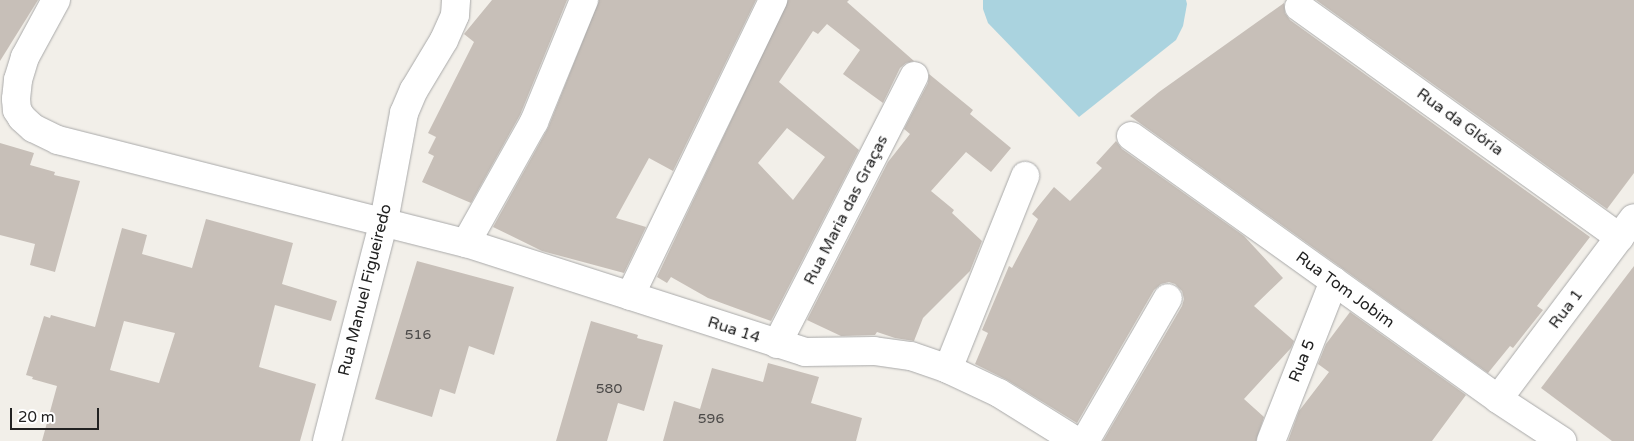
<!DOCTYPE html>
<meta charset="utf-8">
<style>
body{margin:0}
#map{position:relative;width:1634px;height:441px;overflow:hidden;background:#f2efe9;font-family:"Varela Round",sans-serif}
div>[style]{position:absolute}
.water>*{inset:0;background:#aad3df}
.building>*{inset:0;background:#c7bfb8}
.roads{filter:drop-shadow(0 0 1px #a9a9a9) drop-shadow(0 0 1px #a9a9a9)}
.minor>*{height:28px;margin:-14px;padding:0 14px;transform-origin:14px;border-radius:14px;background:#fff}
span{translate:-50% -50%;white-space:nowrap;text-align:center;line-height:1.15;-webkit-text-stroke:5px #fff;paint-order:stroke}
.number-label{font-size:14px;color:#4b4948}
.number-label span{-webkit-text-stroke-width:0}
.street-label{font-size:16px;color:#222}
.scale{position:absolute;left:10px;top:408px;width:89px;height:22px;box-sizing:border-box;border:2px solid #222;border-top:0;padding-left:6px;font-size:15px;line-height:18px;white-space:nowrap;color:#222;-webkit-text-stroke:4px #fff;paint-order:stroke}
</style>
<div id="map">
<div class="water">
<i style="clip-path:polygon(983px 0,1186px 0,1187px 4px,1183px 26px,1176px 40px,1079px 117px,988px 23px,983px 9px)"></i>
</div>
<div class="building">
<i style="clip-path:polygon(0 0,38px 0,0 61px)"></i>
<i style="clip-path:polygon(492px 0,567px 0,520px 115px,471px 203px,422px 182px,434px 156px,428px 153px,436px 137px,428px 133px,474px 42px,464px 34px)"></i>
<i style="clip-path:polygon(599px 0,756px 0,673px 171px,649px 158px,616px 218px,646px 227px,624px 273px,542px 251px,493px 227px,548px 128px)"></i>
<i style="clip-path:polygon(evenodd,788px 0,849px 0,847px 2px,914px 61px,906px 63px,900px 68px,883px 103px,843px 74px,860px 50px,827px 24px,818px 34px,813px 31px,779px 82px,859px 150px,771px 321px,708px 298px,671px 277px,667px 283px,657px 277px,788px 0,787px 128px,825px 157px,793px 200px,758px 163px,787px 128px)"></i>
<i style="clip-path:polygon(1316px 0,1634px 0,1634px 173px,1607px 209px)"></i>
<i style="clip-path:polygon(1284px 3px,1285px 13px,1290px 20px,1590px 237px,1537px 306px,1543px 310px,1513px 348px,1510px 346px,1488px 373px,1130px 116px,1159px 92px)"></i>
<i style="clip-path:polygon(929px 74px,973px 110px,970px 114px,1011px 148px,991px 172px,966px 152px,931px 191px,954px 210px,952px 213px,982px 241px,970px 271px,923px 318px,914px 341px,895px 338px,877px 332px,875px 335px,841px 336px,807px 320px,888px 162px,910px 134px,904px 129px,928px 83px)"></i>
<i style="clip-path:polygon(1116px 141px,1122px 149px,1244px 236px,1283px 278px,1254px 306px,1294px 341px,1291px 348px,1244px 399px,1264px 417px,1256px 441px,1103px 441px,1182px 306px,1184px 299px,1182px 291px,1175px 284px,1169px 282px,1161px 284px,1154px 290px,1077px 423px,1007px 380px,975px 364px,988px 333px,982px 330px,1009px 266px,1012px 268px,1038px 219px,1032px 214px,1054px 187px,1070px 201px,1102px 168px,1096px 163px)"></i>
<i style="clip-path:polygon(0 143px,34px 153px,30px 165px,55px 172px,54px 175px,80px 181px,55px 272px,30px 265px,35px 244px,0 235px)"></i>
<i style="clip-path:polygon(evenodd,206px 219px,293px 243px,282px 284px,337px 301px,331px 321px,275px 305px,259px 367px,316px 384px,300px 441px,42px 441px,57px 386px,32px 379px,33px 377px,26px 375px,44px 316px,50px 318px,51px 315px,95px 327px,122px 228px,147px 235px,142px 254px,192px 268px,206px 219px,124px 321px,175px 333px,159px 383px,110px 370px,124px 321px)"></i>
<i style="clip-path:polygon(417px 261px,514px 287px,494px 355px,469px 346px,455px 394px,440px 389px,432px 417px,375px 399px)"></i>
<i style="clip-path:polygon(1634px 266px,1634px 441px,1612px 441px,1541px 388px)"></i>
<i style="clip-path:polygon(1350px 312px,1466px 395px,1432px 441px,1288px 441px,1299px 411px,1329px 372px,1318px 364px,1326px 344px)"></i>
<i style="clip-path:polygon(591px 321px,638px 335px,637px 338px,663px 345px,644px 411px,618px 403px,607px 441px,556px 441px)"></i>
<i style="clip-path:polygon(768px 363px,819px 377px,811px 403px,862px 418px,856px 441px,663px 441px,674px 401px,700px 409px,712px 368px,763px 382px)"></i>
</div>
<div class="roads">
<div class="minor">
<i style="left:56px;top:0;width:65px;rotate:118.5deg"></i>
<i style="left:25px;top:57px;width:24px;rotate:107deg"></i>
<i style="left:18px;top:80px;width:19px;rotate:96deg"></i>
<i style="left:16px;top:99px;width:11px;rotate:85deg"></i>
<i style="left:17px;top:110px;width:9px;rotate:58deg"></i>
<i style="left:22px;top:118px;width:15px;rotate:42deg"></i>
<i style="left:33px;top:128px;width:28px;rotate:26deg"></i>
<i style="left:58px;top:140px;width:421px;rotate:14.2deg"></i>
<i style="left:466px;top:243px;width:356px;rotate:17.8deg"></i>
<i style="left:805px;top:352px;width:69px;rotate:-0.8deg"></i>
<i style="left:874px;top:351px;width:37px;rotate:8deg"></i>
<i style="left:911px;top:356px;width:39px;rotate:19deg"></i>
<i style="left:948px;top:369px;width:56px;rotate:25.2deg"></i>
<i style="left:999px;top:393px;width:91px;rotate:31.9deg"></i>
<i style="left:1299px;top:7px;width:395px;rotate:35.7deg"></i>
<i style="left:1131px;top:136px;width:452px;rotate:35.6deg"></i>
<i style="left:1498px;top:399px;width:77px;rotate:33.3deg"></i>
<i style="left:466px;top:243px;width:139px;rotate:-60.7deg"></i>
<i style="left:534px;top:122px;width:132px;rotate:-67.7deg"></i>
<i style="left:630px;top:296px;width:329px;rotate:-64.2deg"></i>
<i style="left:777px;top:344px;width:301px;rotate:-62.9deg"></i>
<i style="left:948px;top:369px;width:208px;rotate:-68.2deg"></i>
<i style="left:1498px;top:399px;width:226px;rotate:-53.1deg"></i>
<i style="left:327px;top:441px;width:227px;rotate:-75.5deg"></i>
<i style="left:384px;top:221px;width:110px;rotate:-79.5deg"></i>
<i style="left:404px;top:113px;width:25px;rotate:-67deg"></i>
<i style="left:414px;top:90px;width:58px;rotate:-59deg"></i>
<i style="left:444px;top:40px;width:27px;rotate:-66deg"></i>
<i style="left:455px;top:15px;width:15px;rotate:-86deg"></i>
<i style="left:1085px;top:441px;width:165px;rotate:-59.9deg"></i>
<i style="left:1271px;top:441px;width:172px;rotate:-68.5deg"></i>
</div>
</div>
<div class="number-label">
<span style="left:418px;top:335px">516</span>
<span style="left:609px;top:389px">580</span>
<span style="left:711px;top:419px">596</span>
</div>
<div class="street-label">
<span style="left:1460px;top:122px;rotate:36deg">Rua da Glória</span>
<span style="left:846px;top:210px;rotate:-63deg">Rua Maria das Graças</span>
<span style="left:365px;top:290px;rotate:-76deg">Rua Manuel Figueiredo</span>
<span style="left:1345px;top:290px;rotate:36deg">Rua Tom Jobim</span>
<span style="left:1566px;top:309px;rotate:-53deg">Rua 1</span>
<span style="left:734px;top:330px;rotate:18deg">Rua 14</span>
<span style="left:1302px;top:361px;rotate:-68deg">Rua 5</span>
</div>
<div class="scale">20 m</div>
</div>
